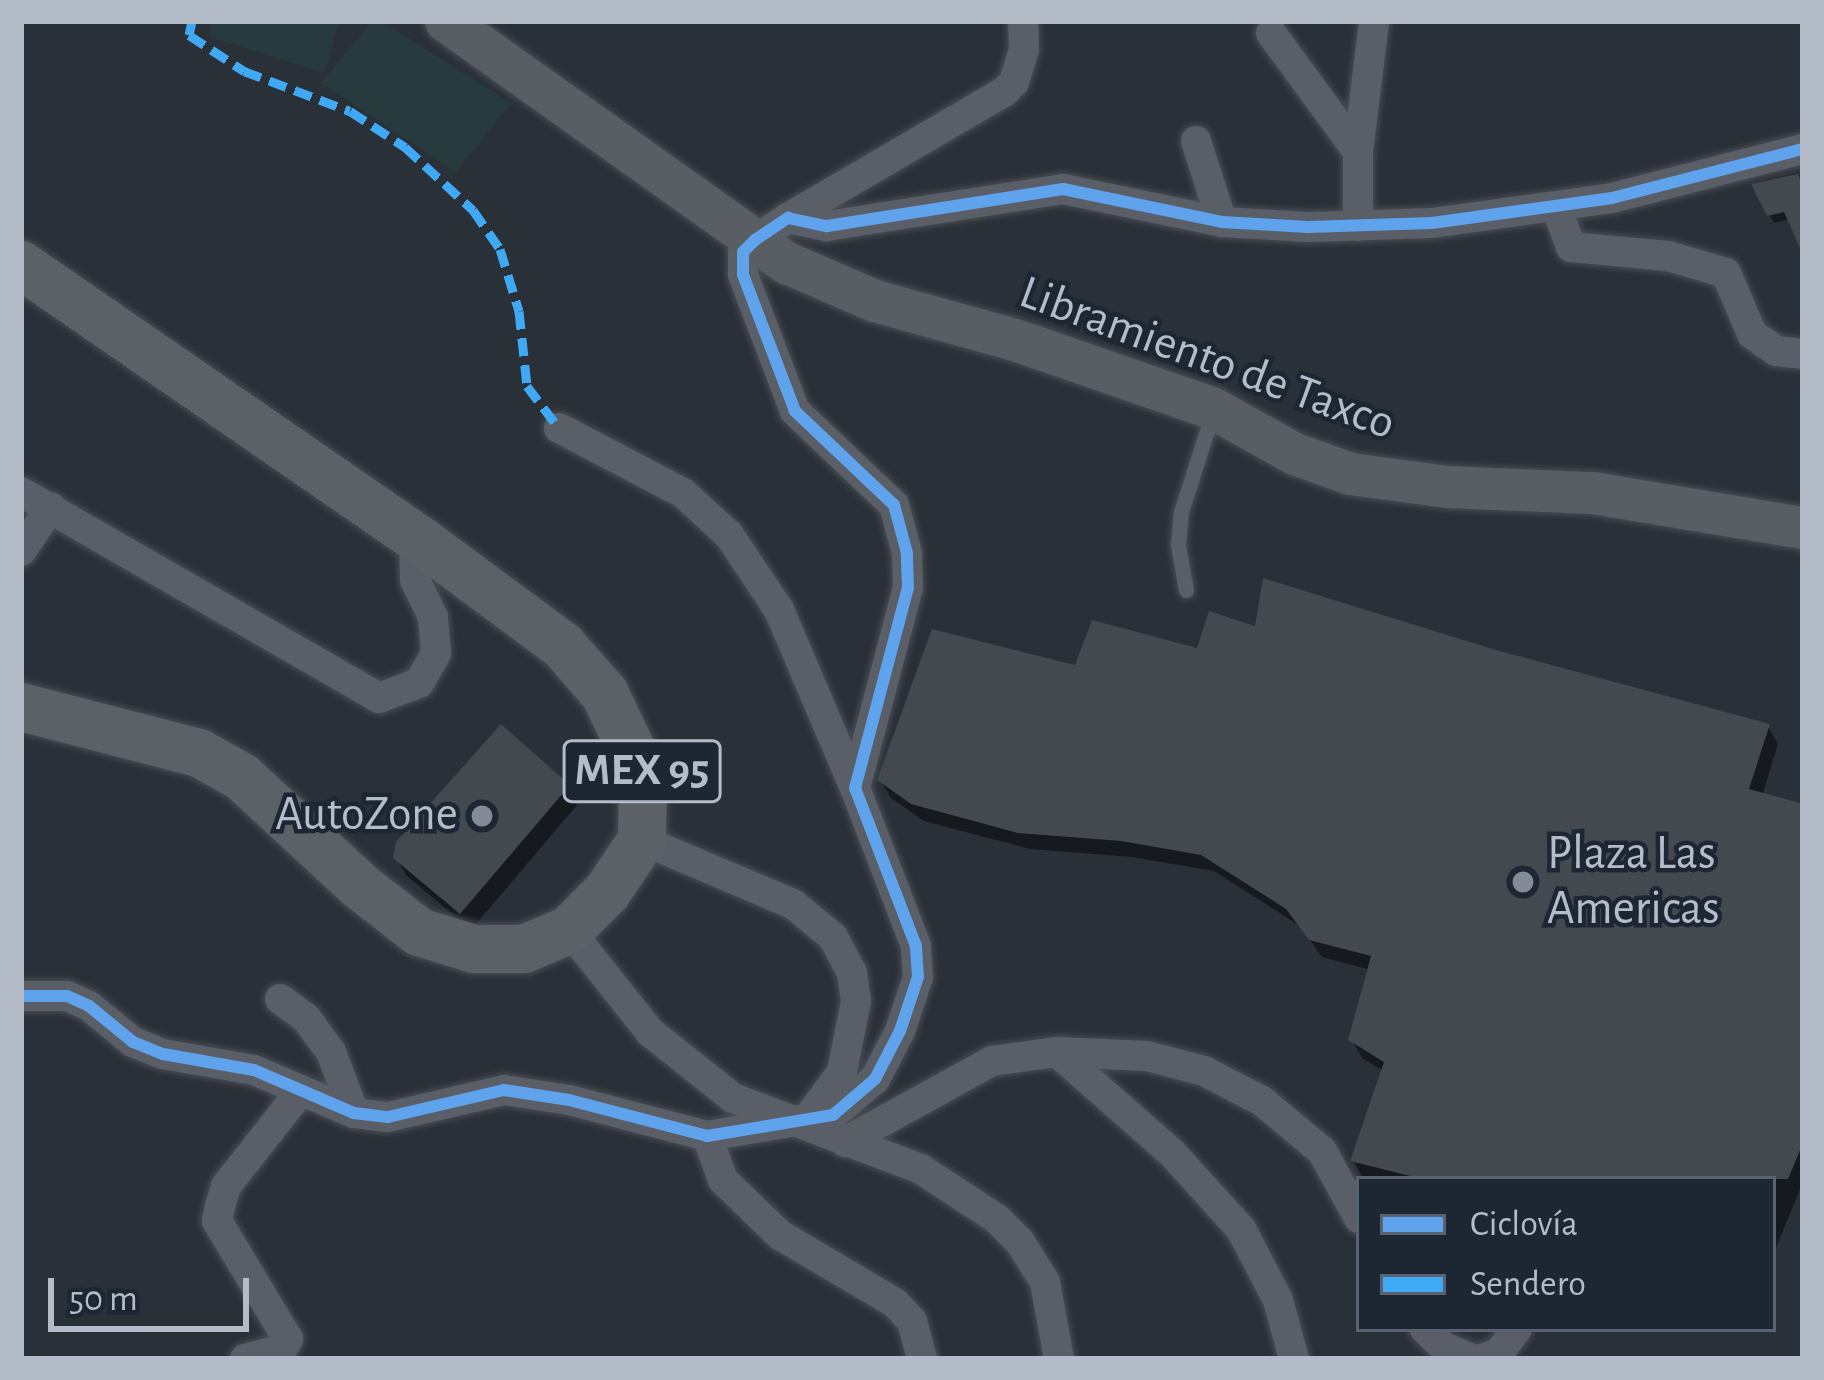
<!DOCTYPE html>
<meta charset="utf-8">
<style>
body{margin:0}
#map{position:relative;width:1824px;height:1380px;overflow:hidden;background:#2a3038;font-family:"Alegreya Sans",sans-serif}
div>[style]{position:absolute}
.green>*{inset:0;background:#273a3e}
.shadow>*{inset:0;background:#0007}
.building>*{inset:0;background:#444950}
.roads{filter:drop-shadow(0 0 3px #484c53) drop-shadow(0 0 3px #484c53)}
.lane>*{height:15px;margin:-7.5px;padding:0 7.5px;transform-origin:7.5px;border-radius:7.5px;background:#5a5e66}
.street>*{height:30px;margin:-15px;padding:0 15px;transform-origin:15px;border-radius:15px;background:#5a5e66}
.secondary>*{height:42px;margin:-21px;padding:0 21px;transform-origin:21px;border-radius:21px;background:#595d64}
.primary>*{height:48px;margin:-24px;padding:0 24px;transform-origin:24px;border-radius:24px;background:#5c6168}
.quiet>*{height:9px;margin-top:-4.5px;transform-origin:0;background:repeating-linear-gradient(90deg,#3fa9f5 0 18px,transparent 0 27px)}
.cycleway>*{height:12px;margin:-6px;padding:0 6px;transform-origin:6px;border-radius:6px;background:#60a3ed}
.dots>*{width:33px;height:33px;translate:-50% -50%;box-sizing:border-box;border:6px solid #1d2633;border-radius:50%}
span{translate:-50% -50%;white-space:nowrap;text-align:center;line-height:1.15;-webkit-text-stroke:9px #1d2633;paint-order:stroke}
.shield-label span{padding:3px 9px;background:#1d2633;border:3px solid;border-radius:9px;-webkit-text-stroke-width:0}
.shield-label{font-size:45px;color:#b4bcc9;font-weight:700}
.street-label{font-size:48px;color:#b4bcc9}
.poi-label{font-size:48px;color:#b4bcc9}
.right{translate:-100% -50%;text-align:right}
.left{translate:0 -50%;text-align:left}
.frame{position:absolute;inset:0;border:24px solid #b4bcc9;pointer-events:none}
.legend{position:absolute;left:1356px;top:1176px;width:420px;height:156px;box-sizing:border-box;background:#1d2633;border:3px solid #59626f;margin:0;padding:15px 21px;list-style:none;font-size:36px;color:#b4bcc9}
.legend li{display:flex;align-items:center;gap:24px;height:60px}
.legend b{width:60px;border:3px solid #59626f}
.scale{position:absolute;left:48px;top:1278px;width:201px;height:54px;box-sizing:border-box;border:6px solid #b4bcc9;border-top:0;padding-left:15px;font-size:36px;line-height:42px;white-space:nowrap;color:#b4bcc9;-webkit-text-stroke:9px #1d2633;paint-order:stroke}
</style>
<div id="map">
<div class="green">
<i style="clip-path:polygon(212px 21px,339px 21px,325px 73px,209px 37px)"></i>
<i style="clip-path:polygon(372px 21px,381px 21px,511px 103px,456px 172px,321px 83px)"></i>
</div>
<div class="shadow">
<i style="clip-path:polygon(1755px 186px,1803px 192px,1803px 247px,1791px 219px,1774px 223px)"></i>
<i style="clip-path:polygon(1257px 630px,1495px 653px,1768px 726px,1778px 744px,1762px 796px,1803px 807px,1803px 1182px,1773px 1255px,1773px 1179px,1363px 1178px,1353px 1160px,1384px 1071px,1362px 1058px,1352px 1040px,1371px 970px,1322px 957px,1300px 926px,1214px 871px,1132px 857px,1030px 849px,924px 821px,891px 798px,880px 780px,1077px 668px,1199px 652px)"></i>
<i style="clip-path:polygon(567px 787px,577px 805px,471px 930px,406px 875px,396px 857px)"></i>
</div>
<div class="building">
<i style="clip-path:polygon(1798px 174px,1803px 188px,1803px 255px,1784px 212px,1767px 216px,1751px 184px)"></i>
<i style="clip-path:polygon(1263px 578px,1496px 650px,1770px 724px,1749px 789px,1803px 804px,1803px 1143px,1788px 1179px,1422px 1179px,1350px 1161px,1384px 1062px,1348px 1040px,1371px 956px,1309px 940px,1286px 909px,1201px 855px,1121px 841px,1018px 833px,911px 804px,877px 780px,932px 629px,1075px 665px,1092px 620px,1197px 648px,1209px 611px,1255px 626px)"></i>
<i style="clip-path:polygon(501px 724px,570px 785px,460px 914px,393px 858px,396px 842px)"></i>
</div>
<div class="roads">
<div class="lane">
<i style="left:1186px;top:590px;width:46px;rotate:-100.1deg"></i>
<i style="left:1178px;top:545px;width:33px;rotate:-85deg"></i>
<i style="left:1181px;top:512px;width:105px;rotate:-72.3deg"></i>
</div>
<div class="street">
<i style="left:1271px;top:33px;width:147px;rotate:53.8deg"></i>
<i style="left:1196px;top:141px;width:85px;rotate:72.2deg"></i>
<i style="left:1556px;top:207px;width:43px;rotate:69.4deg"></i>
<i style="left:1571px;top:247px;width:97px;rotate:5.3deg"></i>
<i style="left:1668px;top:256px;width:60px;rotate:16.3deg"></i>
<i style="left:1726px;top:273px;width:66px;rotate:66.9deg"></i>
<i style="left:1752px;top:334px;width:29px;rotate:35deg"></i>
<i style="left:1776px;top:351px;width:27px;rotate:6deg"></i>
<i style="left:788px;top:218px;width:250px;rotate:-30.3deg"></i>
<i style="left:1004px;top:92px;width:14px;rotate:-45deg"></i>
<i style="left:1014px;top:82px;width:34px;rotate:-73deg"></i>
<i style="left:1024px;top:49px;width:28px;rotate:-92deg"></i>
<i style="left:1358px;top:226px;width:74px;rotate:-90deg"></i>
<i style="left:1358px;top:152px;width:132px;rotate:-83deg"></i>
<i style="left:559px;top:428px;width:140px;rotate:27.7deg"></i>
<i style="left:683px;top:493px;width:62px;rotate:42.4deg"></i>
<i style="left:729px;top:535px;width:90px;rotate:56.3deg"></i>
<i style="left:779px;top:610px;width:194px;rotate:66.9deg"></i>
<i style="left:21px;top:492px;width:413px;rotate:29.9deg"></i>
<i style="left:379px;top:698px;width:43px;rotate:-20.6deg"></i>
<i style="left:419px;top:683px;width:34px;rotate:-60deg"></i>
<i style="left:436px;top:653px;width:36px;rotate:-95deg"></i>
<i style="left:433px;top:617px;width:41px;rotate:-115.9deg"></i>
<i style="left:415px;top:580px;width:44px;rotate:-91.3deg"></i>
<i style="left:21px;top:551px;width:53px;rotate:-55.7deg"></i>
<i style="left:642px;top:840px;width:164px;rotate:23deg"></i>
<i style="left:793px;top:904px;width:52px;rotate:39.5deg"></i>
<i style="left:833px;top:937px;width:41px;rotate:62.2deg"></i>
<i style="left:852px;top:973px;width:28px;rotate:82deg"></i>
<i style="left:856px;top:1001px;width:72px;rotate:101.2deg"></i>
<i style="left:842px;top:1072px;width:57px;rotate:126.5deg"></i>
<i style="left:569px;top:930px;width:130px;rotate:51.5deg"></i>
<i style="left:650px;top:1032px;width:106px;rotate:38.5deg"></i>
<i style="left:733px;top:1098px;width:201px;rotate:20.7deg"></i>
<i style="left:921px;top:1169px;width:91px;rotate:33.3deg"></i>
<i style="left:997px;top:1219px;width:33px;rotate:45deg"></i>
<i style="left:1020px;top:1242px;width:47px;rotate:58deg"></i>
<i style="left:1045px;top:1282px;width:78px;rotate:79.7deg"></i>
<i style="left:21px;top:996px;width:46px"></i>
<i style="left:67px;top:996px;width:24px;rotate:24deg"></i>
<i style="left:89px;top:1006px;width:57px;rotate:39.3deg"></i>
<i style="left:133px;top:1042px;width:32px;rotate:22deg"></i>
<i style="left:163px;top:1054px;width:92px;rotate:10deg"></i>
<i style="left:254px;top:1070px;width:109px;rotate:23.3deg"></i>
<i style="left:354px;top:1113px;width:34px;rotate:7deg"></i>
<i style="left:388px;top:1117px;width:119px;rotate:-13.1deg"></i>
<i style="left:504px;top:1090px;width:66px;rotate:8.7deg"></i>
<i style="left:569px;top:1100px;width:143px;rotate:14.6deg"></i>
<i style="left:707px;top:1136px;width:128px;rotate:-9.5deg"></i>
<i style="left:833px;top:1115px;width:55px;rotate:-40.6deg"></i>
<i style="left:875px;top:1079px;width:54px;rotate:-62.5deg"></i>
<i style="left:900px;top:1031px;width:57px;rotate:-71.6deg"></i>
<i style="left:918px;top:977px;width:31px;rotate:-94deg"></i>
<i style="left:916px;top:946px;width:169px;rotate:-111.1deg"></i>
<i style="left:855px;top:788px;width:207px;rotate:-75.2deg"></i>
<i style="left:908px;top:588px;width:35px;rotate:-92deg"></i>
<i style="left:907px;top:553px;width:50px;rotate:-105.2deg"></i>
<i style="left:894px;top:505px;width:137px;rotate:-136.5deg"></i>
<i style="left:795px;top:411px;width:146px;rotate:-110.9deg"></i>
<i style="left:743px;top:275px;width:23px;rotate:-90deg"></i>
<i style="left:743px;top:252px;width:17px;rotate:-45deg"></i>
<i style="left:755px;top:240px;width:40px;rotate:-34deg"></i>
<i style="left:788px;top:218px;width:40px;rotate:12deg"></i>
<i style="left:827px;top:226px;width:239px;rotate:-8.9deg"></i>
<i style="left:1063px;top:189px;width:162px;rotate:11.7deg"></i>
<i style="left:1222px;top:222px;width:86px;rotate:3.3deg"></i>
<i style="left:1308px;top:227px;width:124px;rotate:-1.8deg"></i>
<i style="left:1432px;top:223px;width:182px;rotate:-7.9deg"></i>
<i style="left:1612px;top:198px;width:197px;rotate:-14.4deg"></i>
<i style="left:280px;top:999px;width:32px;rotate:36deg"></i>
<i style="left:306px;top:1018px;width:42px;rotate:53.7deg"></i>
<i style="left:331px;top:1052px;width:65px;rotate:69.3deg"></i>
<i style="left:1057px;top:1052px;width:153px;rotate:41.3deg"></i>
<i style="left:1172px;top:1153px;width:103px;rotate:47.8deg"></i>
<i style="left:1241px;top:1229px;width:80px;rotate:62.5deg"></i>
<i style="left:1278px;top:1300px;width:61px;rotate:74.8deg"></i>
<i style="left:707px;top:1136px;width:47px;rotate:70deg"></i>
<i style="left:723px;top:1180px;width:79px;rotate:44deg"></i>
<i style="left:780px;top:1235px;width:134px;rotate:30.6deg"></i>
<i style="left:895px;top:1303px;width:25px;rotate:47deg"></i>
<i style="left:912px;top:1321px;width:39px;rotate:75deg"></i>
<i style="left:845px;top:1142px;width:168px;rotate:-28.9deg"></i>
<i style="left:992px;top:1061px;width:66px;rotate:-7.9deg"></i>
<i style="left:1057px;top:1052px;width:90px;rotate:2.5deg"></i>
<i style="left:1147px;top:1056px;width:59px;rotate:14.7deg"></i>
<i style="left:1204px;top:1071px;width:65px;rotate:27.3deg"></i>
<i style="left:1262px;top:1101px;width:78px;rotate:39.8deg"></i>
<i style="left:1322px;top:1151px;width:77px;rotate:61.1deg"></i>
<i style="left:1425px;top:1329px;width:28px;rotate:44deg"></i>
<i style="left:1445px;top:1348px;width:29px;rotate:22deg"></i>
<i style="left:245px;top:1359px;width:38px;rotate:-15deg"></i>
<i style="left:282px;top:1349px;width:12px;rotate:-59deg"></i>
<i style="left:288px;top:1339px;width:138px;rotate:-121deg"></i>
<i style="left:217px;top:1221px;width:15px;rotate:-79deg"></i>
<i style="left:220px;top:1206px;width:21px;rotate:-73deg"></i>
<i style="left:226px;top:1186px;width:120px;rotate:-51.8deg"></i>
<i style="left:1481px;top:1359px;width:18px;rotate:-16deg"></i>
<i style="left:1498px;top:1354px;width:31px;rotate:-53deg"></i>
</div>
<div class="secondary">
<i style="left:446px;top:21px;width:418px;rotate:35.4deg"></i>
<i style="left:787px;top:263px;width:96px;rotate:23.4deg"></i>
<i style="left:875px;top:301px;width:148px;rotate:15.6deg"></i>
<i style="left:1018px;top:341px;width:207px;rotate:19.1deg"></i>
<i style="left:1214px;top:409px;width:93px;rotate:29.1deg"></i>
<i style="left:1295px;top:454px;width:59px;rotate:19.7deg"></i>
<i style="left:1351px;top:474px;width:97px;rotate:7.7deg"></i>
<i style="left:1447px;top:487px;width:146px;rotate:2.4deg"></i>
<i style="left:1593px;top:493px;width:213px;rotate:9.5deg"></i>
</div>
<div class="primary">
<i style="left:21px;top:265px;width:490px;rotate:34.6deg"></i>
<i style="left:424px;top:543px;width:173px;rotate:36.5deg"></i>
<i style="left:563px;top:646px;width:64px;rotate:48.8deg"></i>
<i style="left:605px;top:694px;width:89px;rotate:64.6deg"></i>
<i style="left:643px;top:774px;width:66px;rotate:90.9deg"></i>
<i style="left:642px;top:840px;width:63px;rotate:123.9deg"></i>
<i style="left:607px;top:892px;width:54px;rotate:135deg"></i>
<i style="left:569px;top:930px;width:49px;rotate:157.1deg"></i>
<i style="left:524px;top:949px;width:50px;rotate:180deg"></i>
<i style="left:474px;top:949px;width:58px;rotate:-162.8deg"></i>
<i style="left:419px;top:932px;width:75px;rotate:-142.1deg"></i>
<i style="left:360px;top:886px;width:161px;rotate:-137.3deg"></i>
<i style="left:242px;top:777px;width:49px;rotate:-150.8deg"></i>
<i style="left:199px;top:753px;width:184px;rotate:-165.5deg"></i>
</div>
</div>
<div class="quiet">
<i style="left:192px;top:21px;width:14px;rotate:102deg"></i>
<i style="left:189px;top:35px;width:66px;rotate:33.2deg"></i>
<i style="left:244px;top:71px;width:113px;rotate:20.7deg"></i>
<i style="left:350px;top:111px;width:66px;rotate:33.2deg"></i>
<i style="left:405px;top:147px;width:93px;rotate:42.8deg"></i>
<i style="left:473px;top:210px;width:47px;rotate:55.3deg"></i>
<i style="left:500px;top:249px;width:65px;rotate:73deg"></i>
<i style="left:519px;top:311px;width:75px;rotate:83.9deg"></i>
<i style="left:527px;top:386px;width:53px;rotate:52.7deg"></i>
</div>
<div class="cycleway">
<i style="left:21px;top:996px;width:46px"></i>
<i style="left:67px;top:996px;width:24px;rotate:24deg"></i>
<i style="left:89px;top:1006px;width:57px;rotate:39.3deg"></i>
<i style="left:133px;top:1042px;width:32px;rotate:22deg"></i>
<i style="left:163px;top:1054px;width:92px;rotate:10deg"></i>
<i style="left:254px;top:1070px;width:109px;rotate:23.3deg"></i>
<i style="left:354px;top:1113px;width:34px;rotate:7deg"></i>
<i style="left:388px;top:1117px;width:119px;rotate:-13.1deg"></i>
<i style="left:504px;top:1090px;width:66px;rotate:8.7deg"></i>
<i style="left:569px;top:1100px;width:143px;rotate:14.6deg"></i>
<i style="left:707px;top:1136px;width:128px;rotate:-9.5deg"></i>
<i style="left:833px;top:1115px;width:55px;rotate:-40.6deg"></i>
<i style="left:875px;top:1079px;width:54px;rotate:-62.5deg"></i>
<i style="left:900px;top:1031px;width:57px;rotate:-71.6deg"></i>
<i style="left:918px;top:977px;width:31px;rotate:-94deg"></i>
<i style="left:916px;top:946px;width:169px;rotate:-111.1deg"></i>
<i style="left:855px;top:788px;width:207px;rotate:-75.2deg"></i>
<i style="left:908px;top:588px;width:35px;rotate:-92deg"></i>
<i style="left:907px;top:553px;width:50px;rotate:-105.2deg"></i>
<i style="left:894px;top:505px;width:137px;rotate:-136.5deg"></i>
<i style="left:795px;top:411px;width:146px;rotate:-110.9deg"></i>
<i style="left:743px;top:275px;width:23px;rotate:-90deg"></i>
<i style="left:743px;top:252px;width:17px;rotate:-45deg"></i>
<i style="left:755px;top:240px;width:40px;rotate:-34deg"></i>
<i style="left:788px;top:218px;width:40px;rotate:12deg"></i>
<i style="left:827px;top:226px;width:239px;rotate:-8.9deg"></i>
<i style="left:1063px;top:189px;width:162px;rotate:11.7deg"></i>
<i style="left:1222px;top:222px;width:86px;rotate:3.3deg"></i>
<i style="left:1308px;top:227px;width:124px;rotate:-1.8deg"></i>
<i style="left:1432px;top:223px;width:182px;rotate:-7.9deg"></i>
<i style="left:1612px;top:198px;width:197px;rotate:-14.4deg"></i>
</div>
<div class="dots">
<i style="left:482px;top:816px;background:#848b96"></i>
<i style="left:1523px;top:882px;background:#848b96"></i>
</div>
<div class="shield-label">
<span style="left:642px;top:771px">MEX 95</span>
</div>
<div class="street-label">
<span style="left:1207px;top:359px;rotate:20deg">Libramiento de Taxco</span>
</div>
<div class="poi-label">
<span class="right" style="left:458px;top:816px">AutoZone</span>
<span class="left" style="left:1547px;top:882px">Plaza Las<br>Americas</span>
</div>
<div class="frame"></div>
<ul class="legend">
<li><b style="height:15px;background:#60a3ed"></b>Ciclovía</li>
<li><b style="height:15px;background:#3fa9f5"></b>Sendero</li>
</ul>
<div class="scale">50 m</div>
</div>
